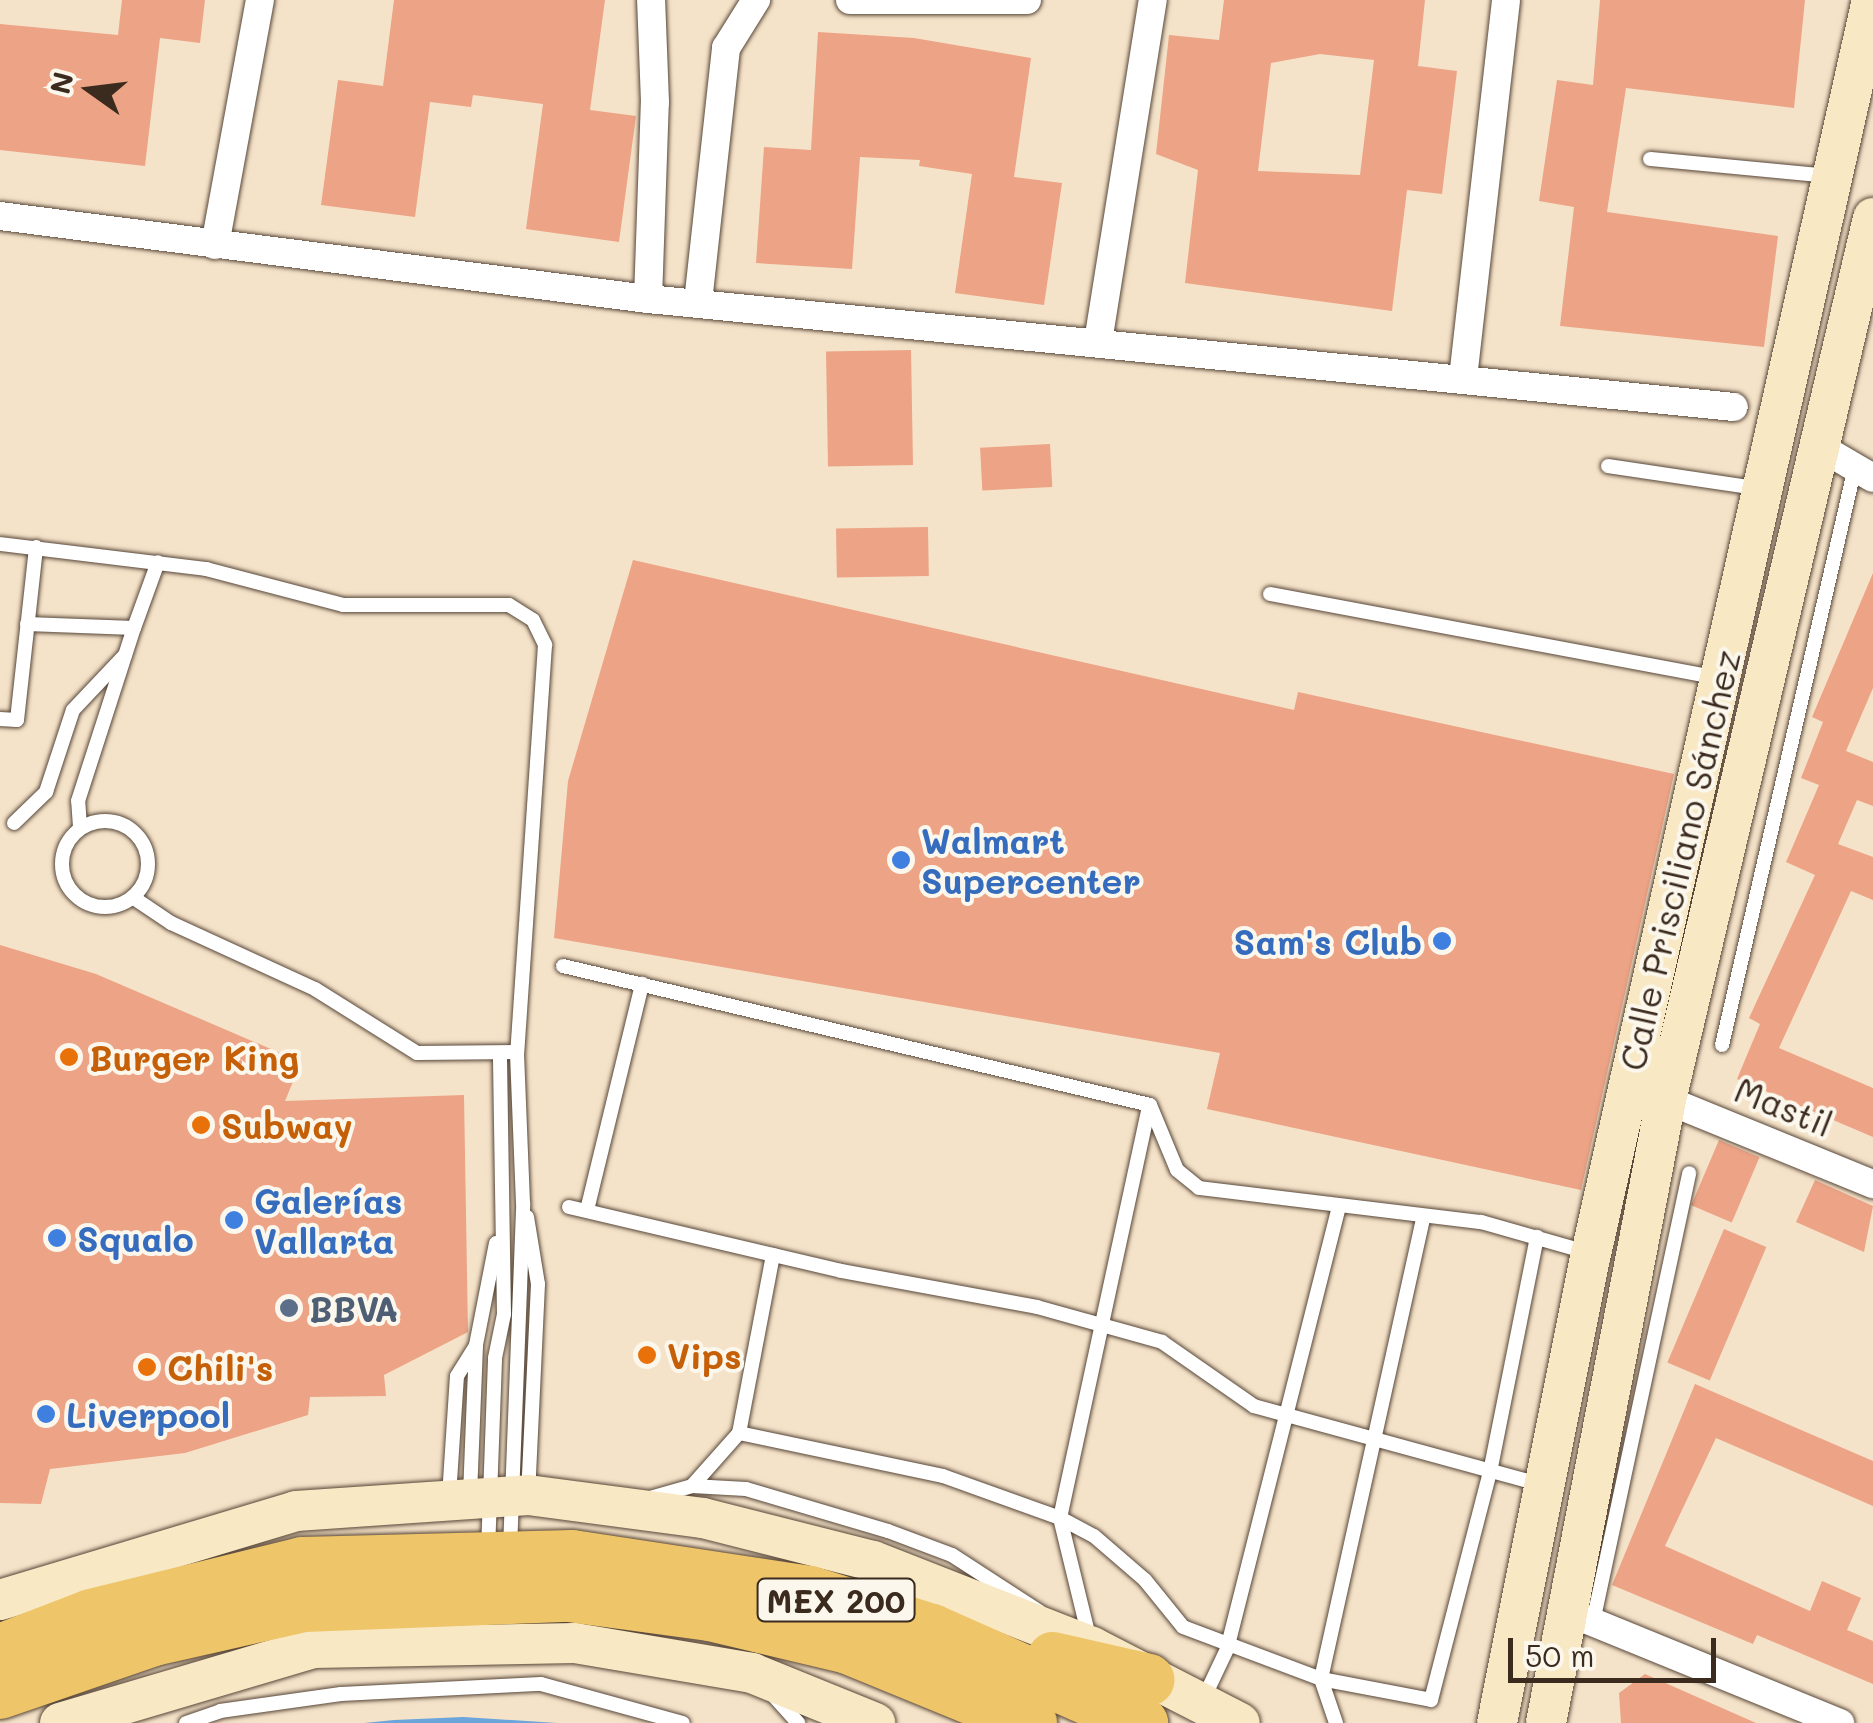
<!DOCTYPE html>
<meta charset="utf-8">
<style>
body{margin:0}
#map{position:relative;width:1873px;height:1723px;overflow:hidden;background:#f5e3c9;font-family:Mali,sans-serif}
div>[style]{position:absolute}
.water>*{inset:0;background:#6ca5db}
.building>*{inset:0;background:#eca386;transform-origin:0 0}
.roads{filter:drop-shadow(0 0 2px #574638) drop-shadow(0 0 2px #574638)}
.lane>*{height:14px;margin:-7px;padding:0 7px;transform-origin:7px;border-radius:7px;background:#fff}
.lane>.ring{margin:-7px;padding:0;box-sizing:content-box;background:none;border:14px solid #fff;border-radius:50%}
.street>*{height:28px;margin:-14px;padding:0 14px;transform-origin:14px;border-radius:14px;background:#fff}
.secondary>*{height:40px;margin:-20px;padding:0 20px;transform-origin:20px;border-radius:20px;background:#f8e8c3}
.highway>*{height:52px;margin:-26px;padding:0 26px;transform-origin:26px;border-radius:26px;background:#eec569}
.dots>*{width:28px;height:28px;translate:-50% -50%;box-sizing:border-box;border:5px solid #fbf7ec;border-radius:50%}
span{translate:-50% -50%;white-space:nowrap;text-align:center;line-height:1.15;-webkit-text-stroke:8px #fbf7ec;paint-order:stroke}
.shield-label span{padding:2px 8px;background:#fbf7ec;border:2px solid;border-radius:8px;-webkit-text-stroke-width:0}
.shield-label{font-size:32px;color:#3b2a1e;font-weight:700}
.shop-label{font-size:35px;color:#366cbe;font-weight:700}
.left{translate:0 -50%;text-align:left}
.right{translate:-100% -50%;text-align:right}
.street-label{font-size:35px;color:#3b2a1e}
.food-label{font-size:35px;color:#c56008;font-weight:700}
.service-label{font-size:35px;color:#4e5e75;font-weight:700}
.north{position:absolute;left:40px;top:40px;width:100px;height:100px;-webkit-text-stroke:8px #fbf7ec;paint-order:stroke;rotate:284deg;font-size:28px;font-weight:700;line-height:40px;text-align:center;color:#3b2a1e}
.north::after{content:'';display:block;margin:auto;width:35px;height:45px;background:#3b2a1e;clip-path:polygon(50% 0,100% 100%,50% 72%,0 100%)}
.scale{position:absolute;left:1508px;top:1638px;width:208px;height:45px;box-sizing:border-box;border:5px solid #3b2a1e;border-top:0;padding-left:12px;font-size:30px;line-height:35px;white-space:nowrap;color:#3b2a1e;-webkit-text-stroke:8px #fbf7ec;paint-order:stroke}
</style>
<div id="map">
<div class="water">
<i style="clip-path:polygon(463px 1717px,557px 1723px,364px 1723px,394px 1720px)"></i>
</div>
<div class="building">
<i style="clip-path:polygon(122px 0,205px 0,200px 43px,160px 38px,145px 166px,0 150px,0 24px,118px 35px)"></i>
<i style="clip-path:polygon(394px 0,605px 0,590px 110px,636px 116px,619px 242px,526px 229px,543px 104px,473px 95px,471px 107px,430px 102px,415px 217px,321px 205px,338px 80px,383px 86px)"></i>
<i style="clip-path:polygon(evenodd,1224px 0,1425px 0,1418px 66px,1457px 71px,1442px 194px,1407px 190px,1392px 311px,1185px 283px,1198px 170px,1156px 154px,1169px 35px,1219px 40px,1224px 0,1320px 54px,1374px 60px,1360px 175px,1258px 171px,1271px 63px,1320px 54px)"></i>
<i style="clip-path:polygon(1600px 0,1805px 0,1794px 108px,1626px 88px,1607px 212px,1778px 236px,1764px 347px,1560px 326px,1574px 207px,1539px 201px,1557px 80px,1593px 85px)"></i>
<i style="clip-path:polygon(818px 32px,914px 38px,1031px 58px,1014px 177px,1062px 183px,1044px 305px,955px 293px,972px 174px,919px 166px,920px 160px,860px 157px,852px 269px,756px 263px,764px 147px,811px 150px)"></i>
<i style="left:911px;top:350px;width:115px;height:85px;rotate:89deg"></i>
<i style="left:1050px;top:444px;width:43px;height:70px;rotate:87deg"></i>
<i style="left:928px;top:527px;width:49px;height:92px;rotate:89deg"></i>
<i style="clip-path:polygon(633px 560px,1294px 710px,1298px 692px,1674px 774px,1581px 1190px,1207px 1109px,1220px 1053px,554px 938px,568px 781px)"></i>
<i style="clip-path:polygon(1873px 573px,1873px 688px,1846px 751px,1873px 762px,1873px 806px,1857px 800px,1838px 844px,1873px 857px,1873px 900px,1851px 891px,1779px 1048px,1873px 1088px,1873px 1137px,1737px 1079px,1760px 1024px,1749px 1018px,1815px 875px,1786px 862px,1819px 785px,1801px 778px,1823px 722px,1812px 717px)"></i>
<i style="clip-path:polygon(0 945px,96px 974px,301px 1062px,285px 1101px,464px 1095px,468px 1332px,384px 1375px,386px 1396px,310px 1397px,308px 1415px,185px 1453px,50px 1469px,41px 1504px,0 1503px)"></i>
<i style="left:1719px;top:1140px;width:44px;height:71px;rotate:23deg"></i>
<i style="clip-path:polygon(1815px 1180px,1873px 1206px,1864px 1252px,1796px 1222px)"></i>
<i style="left:1724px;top:1229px;width:46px;height:145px;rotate:23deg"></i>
<i style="clip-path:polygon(1695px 1384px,1873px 1461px,1873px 1506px,1716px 1438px,1665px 1546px,1810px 1611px,1822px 1581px,1861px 1598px,1847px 1630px,1873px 1641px,1873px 1684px,1757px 1635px,1753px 1644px,1612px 1585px)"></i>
<i style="clip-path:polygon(1645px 1674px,1756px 1723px,1621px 1723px,1619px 1693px)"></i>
</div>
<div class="roads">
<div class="lane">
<i style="left:1650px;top:159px;width:181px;rotate:5.4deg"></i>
<i style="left:1608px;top:466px;width:155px;rotate:8.5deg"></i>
<i style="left:0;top:544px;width:208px;rotate:6.9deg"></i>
<i style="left:206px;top:569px;width:142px;rotate:14.7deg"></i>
<i style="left:343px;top:605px;width:166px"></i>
<i style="left:509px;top:605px;width:28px;rotate:32deg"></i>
<i style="left:533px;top:620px;width:28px;rotate:64deg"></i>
<i style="left:545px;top:645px;width:408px;rotate:93.9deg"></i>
<i style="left:517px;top:1052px;width:100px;rotate:179.4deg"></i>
<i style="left:417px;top:1053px;width:120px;rotate:-147.9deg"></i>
<i style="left:315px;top:989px;width:158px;rotate:-155.4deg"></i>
<i style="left:171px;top:923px;width:45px;rotate:-146deg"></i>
<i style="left:1270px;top:594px;width:453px;rotate:10.6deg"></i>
<i style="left:27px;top:624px;width:107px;rotate:2.1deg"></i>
<i style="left:134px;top:628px;width:70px;rotate:-70deg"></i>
<i style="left:0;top:719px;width:17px;rotate:3deg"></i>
<i style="left:17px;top:720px;width:174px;rotate:-83.7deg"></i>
<i class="ring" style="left:62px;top:821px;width:72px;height:72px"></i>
<i style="left:14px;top:823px;width:45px;rotate:-44.1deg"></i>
<i style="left:46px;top:792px;width:86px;rotate:-71.8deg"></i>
<i style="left:73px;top:710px;width:76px;rotate:-46.6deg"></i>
<i style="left:80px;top:827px;width:26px;rotate:-94deg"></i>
<i style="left:78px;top:801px;width:182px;rotate:-72.1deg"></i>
<i style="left:563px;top:966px;width:603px;rotate:13.32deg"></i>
<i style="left:1150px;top:1105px;width:70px;rotate:67.4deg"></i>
<i style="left:1177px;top:1170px;width:28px;rotate:39deg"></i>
<i style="left:1199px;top:1188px;width:284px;rotate:6.9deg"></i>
<i style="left:1481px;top:1222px;width:109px;rotate:15.9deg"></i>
<i style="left:1722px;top:1045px;width:593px;rotate:-77.04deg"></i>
<i style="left:569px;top:1207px;width:279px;rotate:13.2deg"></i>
<i style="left:841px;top:1271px;width:199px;rotate:10.4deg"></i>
<i style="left:1037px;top:1307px;width:130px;rotate:15.6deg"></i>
<i style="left:1162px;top:1342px;width:112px;rotate:34.8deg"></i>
<i style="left:1254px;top:1406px;width:295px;rotate:15.3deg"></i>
<i style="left:587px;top:1210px;width:233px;rotate:-76.3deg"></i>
<i style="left:527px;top:1217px;width:68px;rotate:80.7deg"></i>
<i style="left:538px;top:1284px;width:210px;rotate:92.7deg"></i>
<i style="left:773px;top:1255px;width:181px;rotate:100.8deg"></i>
<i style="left:739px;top:1433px;width:208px;rotate:11.9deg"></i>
<i style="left:943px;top:1476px;width:124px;rotate:19.7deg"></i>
<i style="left:1060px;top:1518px;width:38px;rotate:28deg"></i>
<i style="left:1094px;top:1536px;width:67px;rotate:40.8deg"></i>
<i style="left:1145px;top:1580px;width:60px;rotate:51deg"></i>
<i style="left:1183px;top:1627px;width:147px;rotate:20.6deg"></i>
<i style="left:1321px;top:1679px;width:112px;rotate:10.8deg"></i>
<i style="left:1431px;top:1700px;width:236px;rotate:-75.5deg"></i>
<i style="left:1490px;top:1472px;width:240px;rotate:-78.7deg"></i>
<i style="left:692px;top:1486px;width:54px;rotate:3.2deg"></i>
<i style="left:746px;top:1489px;width:148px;rotate:16.5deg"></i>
<i style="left:888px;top:1531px;width:68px;rotate:20.6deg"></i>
<i style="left:952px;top:1555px;width:105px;rotate:32.9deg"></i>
<i style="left:470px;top:1495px;width:150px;rotate:-87.7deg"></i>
<i style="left:476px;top:1345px;width:104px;rotate:-78.9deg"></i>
<i style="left:449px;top:1496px;width:120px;rotate:-86.2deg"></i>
<i style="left:457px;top:1376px;width:36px;rotate:-58deg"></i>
<i style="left:650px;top:1498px;width:44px;rotate:-15.9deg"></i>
<i style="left:692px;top:1486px;width:71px;rotate:-48.4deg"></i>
<i style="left:510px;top:1549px;width:346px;rotate:-87.8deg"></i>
<i style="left:523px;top:1203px;width:151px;rotate:-92.3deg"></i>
<i style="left:488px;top:1551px;width:193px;rotate:-87.9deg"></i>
<i style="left:495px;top:1358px;width:45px;rotate:-78.4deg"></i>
<i style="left:504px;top:1314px;width:261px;rotate:-90.9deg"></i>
<i style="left:1593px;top:1622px;width:459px;rotate:-77.9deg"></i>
<i style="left:1090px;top:1641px;width:127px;rotate:-103.7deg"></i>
<i style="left:1060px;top:1518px;width:422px;rotate:-77.8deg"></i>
<i style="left:773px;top:1695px;width:38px;rotate:48deg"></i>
<i style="left:1202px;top:1702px;width:59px;rotate:-64.7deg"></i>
<i style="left:1227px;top:1649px;width:456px;rotate:-75.8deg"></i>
<i style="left:186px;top:1723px;width:36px;rotate:-19deg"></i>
<i style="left:220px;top:1711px;width:122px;rotate:-8deg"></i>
<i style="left:341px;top:1694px;width:200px;rotate:-2.9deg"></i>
<i style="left:541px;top:1684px;width:147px;rotate:15.4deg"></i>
<i style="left:1336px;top:1723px;width:46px;rotate:-108.8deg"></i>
<i style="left:1321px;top:1679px;width:474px;rotate:-77.5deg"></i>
</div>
<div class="street">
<i style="left:850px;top:0;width:177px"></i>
<i style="left:0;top:216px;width:653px;rotate:7.3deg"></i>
<i style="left:648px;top:299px;width:1091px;rotate:5.68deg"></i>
<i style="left:215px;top:245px;width:249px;rotate:-79.6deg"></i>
<i style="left:648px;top:299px;width:197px;rotate:-88deg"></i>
<i style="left:655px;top:102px;width:102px;rotate:-92.2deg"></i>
<i style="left:698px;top:302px;width:256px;rotate:-83.7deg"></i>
<i style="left:726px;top:48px;width:57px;rotate:-58deg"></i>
<i style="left:1098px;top:342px;width:346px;rotate:-80.9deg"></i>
<i style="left:1463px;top:378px;width:380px;rotate:-83.5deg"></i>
<i style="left:1820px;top:447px;width:61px;rotate:30.3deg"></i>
<i style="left:1652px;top:1094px;width:239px;rotate:22.2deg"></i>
<i style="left:1568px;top:1612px;width:294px;rotate:22.2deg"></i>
</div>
<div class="secondary">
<i style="left:0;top:1600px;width:309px;rotate:-16.7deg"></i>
<i style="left:296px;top:1511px;width:233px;rotate:-3.9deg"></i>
<i style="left:528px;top:1495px;width:177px;rotate:7.5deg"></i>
<i style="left:703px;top:1518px;width:175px;rotate:14.2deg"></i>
<i style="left:873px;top:1561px;width:235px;rotate:21.4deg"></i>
<i style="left:1092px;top:1647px;width:166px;rotate:27.2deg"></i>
<i style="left:60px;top:1723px;width:265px;rotate:-16.5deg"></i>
<i style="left:314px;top:1648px;width:261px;rotate:-1.1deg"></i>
<i style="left:575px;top:1643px;width:180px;rotate:9.6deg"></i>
<i style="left:752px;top:1673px;width:133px;rotate:22.1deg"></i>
<i style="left:1497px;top:1723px;width:478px;rotate:-78.7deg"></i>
<i style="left:1591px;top:1254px;width:1285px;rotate:-77.37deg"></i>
<i style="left:1546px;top:1723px;width:634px;rotate:-79.1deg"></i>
<i style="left:1666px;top:1100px;width:906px;rotate:-76.79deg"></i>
</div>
<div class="highway">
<i style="left:0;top:1650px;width:97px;rotate:-21deg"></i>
<i style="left:91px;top:1615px;width:217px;rotate:-13.8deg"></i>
<i style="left:302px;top:1563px;width:270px;rotate:-1.5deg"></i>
<i style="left:572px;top:1556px;width:241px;rotate:8.6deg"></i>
<i style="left:810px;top:1592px;width:128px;rotate:17.3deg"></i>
<i style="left:932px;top:1630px;width:230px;rotate:23.9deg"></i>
<i style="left:1053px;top:1658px;width:98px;rotate:12.9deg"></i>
<i style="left:0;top:1693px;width:163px;rotate:-19deg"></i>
<i style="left:154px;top:1640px;width:154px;rotate:-12.8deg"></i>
<i style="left:304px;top:1606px;width:265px;rotate:-2.2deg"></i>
<i style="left:569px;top:1596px;width:142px;rotate:7.7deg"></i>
<i style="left:710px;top:1615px;width:142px;rotate:13.4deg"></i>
<i style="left:848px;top:1648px;width:198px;rotate:22.3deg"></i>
</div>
</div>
<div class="dots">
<i style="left:901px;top:860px;background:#3f7fe0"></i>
<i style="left:1442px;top:941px;background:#3f7fe0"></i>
<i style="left:69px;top:1057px;background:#e8710a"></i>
<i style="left:201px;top:1125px;background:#e8710a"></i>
<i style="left:234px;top:1220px;background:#3f7fe0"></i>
<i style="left:57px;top:1238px;background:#3f7fe0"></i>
<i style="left:289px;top:1308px;background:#5c6f8a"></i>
<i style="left:647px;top:1355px;background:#e8710a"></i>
<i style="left:147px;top:1367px;background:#e8710a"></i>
<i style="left:46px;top:1414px;background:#3f7fe0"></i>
</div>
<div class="shield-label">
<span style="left:836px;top:1600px">MEX 200</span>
</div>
<div class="shop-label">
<span class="left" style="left:921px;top:860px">Walmart<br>Supercenter</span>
<span class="right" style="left:1422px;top:941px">Sam's Club</span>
<span class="left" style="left:254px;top:1220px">Galerías<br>Vallarta</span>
<span class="left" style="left:77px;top:1238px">Squalo</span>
<span class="left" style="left:66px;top:1414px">Liverpool</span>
</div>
<div class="street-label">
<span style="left:1679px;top:860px;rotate:-77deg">Calle Prisciliano Sánchez</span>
<span style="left:1784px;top:1106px;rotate:22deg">Mastil</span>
</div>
<div class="food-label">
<span class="left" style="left:89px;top:1057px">Burger King</span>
<span class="left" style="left:221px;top:1125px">Subway</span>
<span class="left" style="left:667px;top:1355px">Vips</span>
<span class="left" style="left:167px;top:1367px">Chili's</span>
</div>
<div class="service-label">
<span class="left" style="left:309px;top:1308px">BBVA</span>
</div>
<div class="north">N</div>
<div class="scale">50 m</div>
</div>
